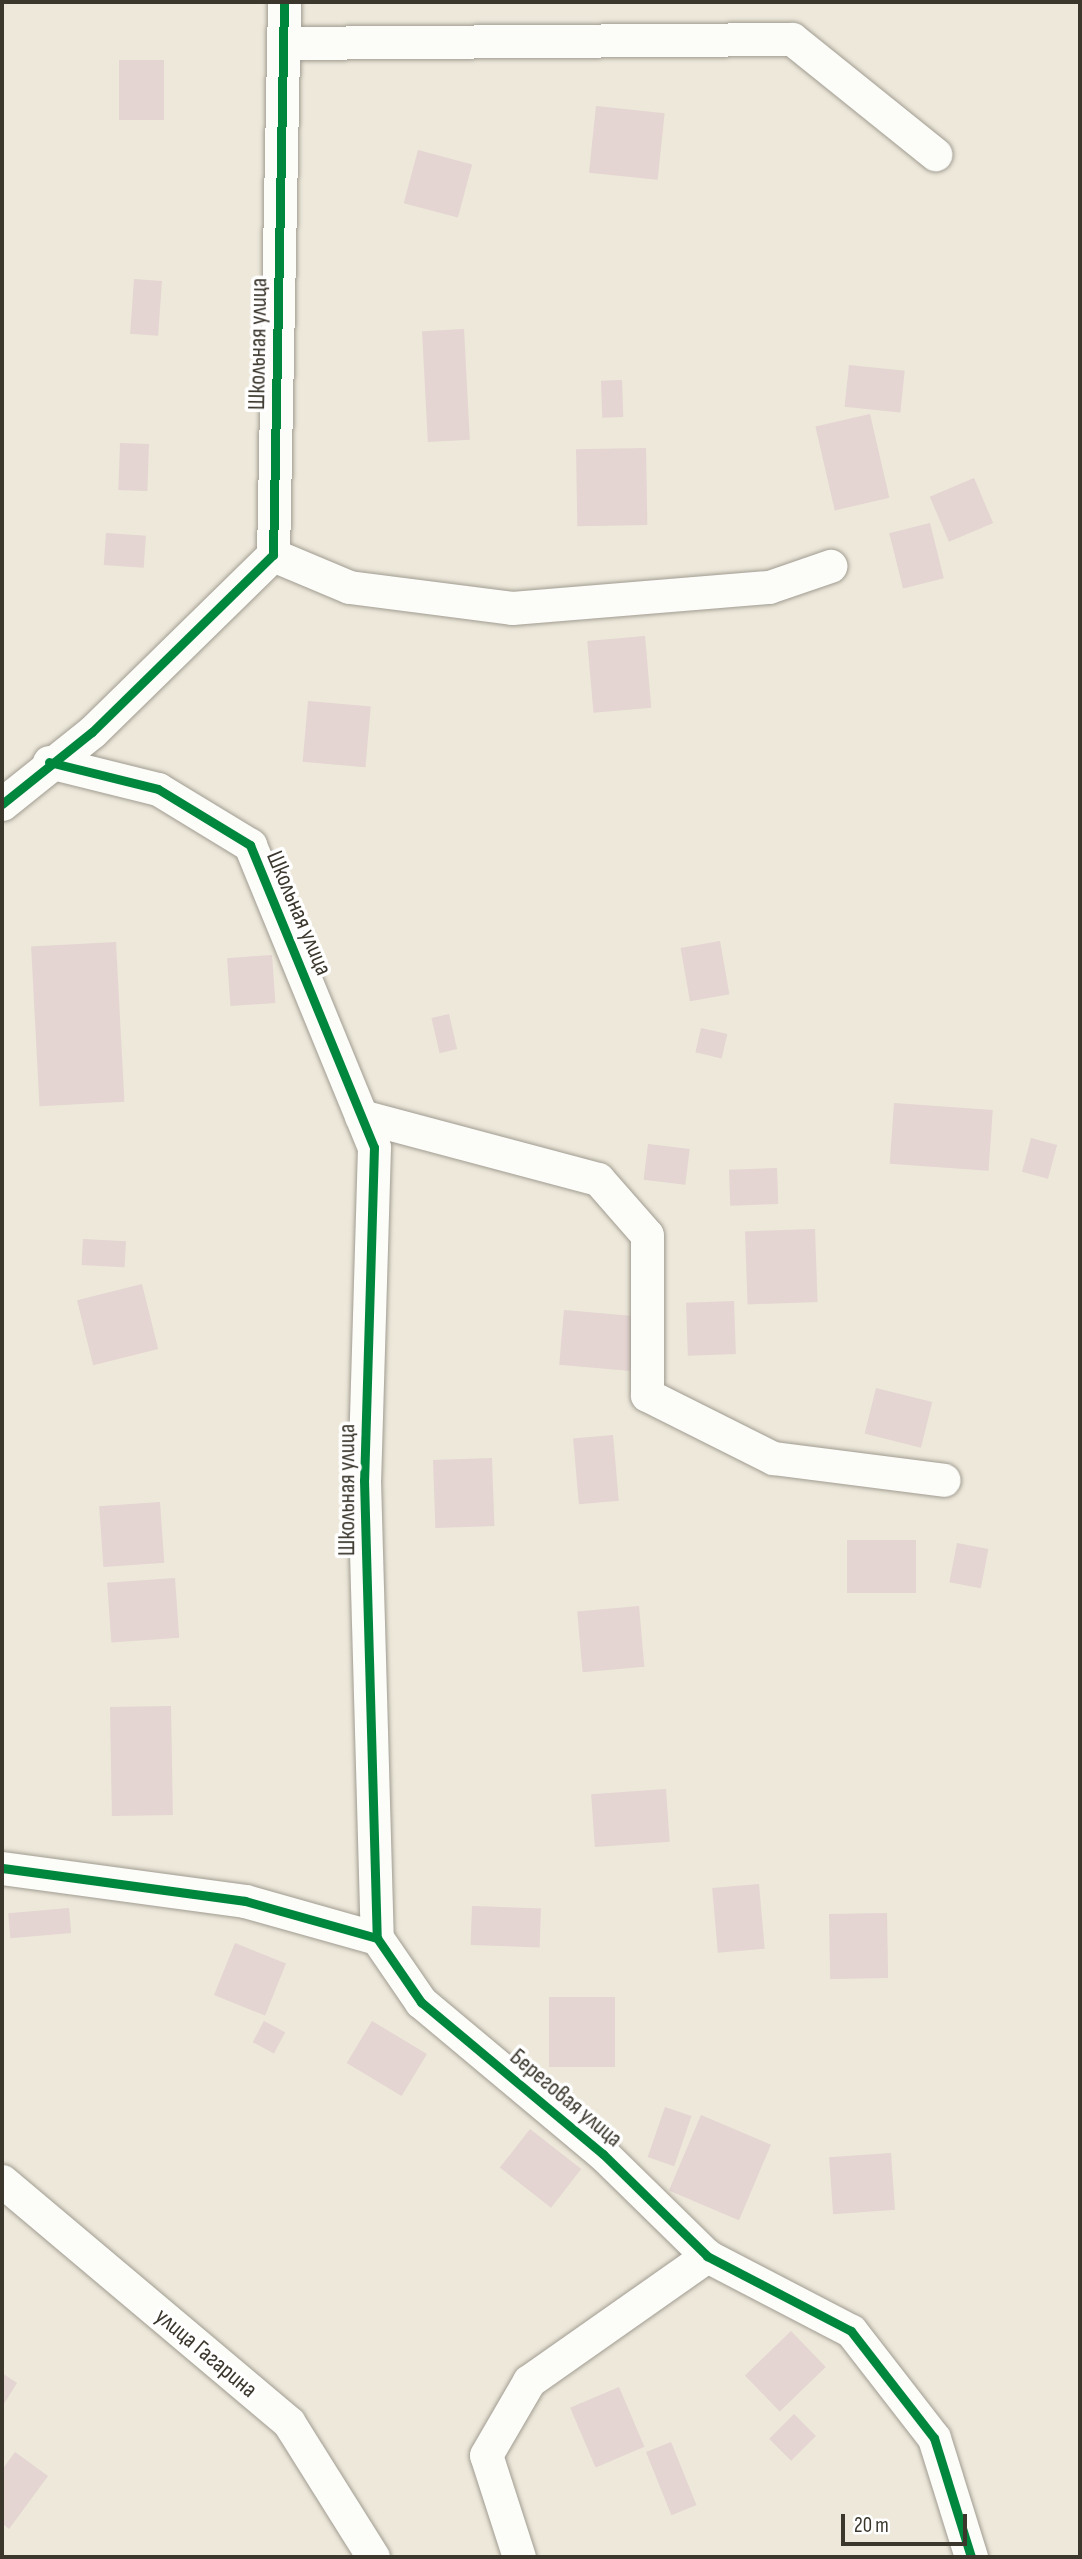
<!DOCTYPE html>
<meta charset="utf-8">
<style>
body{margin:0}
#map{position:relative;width:1082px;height:2559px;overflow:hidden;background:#ede8da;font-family:"Sofia Sans Condensed",sans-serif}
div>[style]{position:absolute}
.building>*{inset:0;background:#e4d4d2;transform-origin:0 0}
.roads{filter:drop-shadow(0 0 2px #a19c91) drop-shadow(0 0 2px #a19c91)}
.street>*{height:33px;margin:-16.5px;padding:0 16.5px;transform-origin:16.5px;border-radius:16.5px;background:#fcfcf9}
.cycleway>*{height:9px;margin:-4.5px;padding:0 4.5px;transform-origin:4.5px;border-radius:4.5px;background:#00873e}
span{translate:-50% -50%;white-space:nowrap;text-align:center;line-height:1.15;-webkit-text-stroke:7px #fff;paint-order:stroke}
.street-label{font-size:24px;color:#3b372d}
.frame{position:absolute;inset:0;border:4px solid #3b372d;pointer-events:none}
.scale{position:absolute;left:841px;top:2514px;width:126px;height:32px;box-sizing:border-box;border:4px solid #3b372d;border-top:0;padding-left:9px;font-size:21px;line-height:24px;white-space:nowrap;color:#3b372d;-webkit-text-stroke:5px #fff;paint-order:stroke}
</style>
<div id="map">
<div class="building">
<i style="left:119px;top:60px;width:45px;height:60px"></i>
<i style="left:596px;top:106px;width:69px;height:67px;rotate:6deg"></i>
<i style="left:418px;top:150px;width:56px;height:55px;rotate:15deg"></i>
<i style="left:134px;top:279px;width:28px;height:55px;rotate:4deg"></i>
<i style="left:464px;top:329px;width:111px;height:42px;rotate:87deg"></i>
<i style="left:849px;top:365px;width:56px;height:42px;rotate:6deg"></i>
<i style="left:622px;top:380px;width:37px;height:21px;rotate:88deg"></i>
<i style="left:870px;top:414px;width:86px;height:56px;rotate:77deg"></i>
<i style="left:120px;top:443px;width:29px;height:47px;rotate:2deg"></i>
<i style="left:646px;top:448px;width:77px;height:70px;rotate:89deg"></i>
<i style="left:974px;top:478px;width:49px;height:48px;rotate:67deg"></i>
<i style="left:930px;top:523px;width:57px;height:42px;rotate:76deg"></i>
<i style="left:106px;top:533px;width:40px;height:32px;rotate:4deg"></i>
<i style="left:645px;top:636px;width:72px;height:58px;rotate:85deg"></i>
<i style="left:308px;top:701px;width:63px;height:61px;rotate:5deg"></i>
<i style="left:720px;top:941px;width:54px;height:40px;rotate:80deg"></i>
<i style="left:116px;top:942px;width:160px;height:85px;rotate:87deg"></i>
<i style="left:272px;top:955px;width:48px;height:45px;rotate:86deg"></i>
<i style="left:449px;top:1014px;width:36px;height:18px;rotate:77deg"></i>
<i style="left:701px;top:1028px;width:27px;height:25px;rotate:13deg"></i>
<i style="left:894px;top:1103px;width:99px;height:61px;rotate:4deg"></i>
<i style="left:1031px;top:1138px;width:27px;height:35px;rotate:15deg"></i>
<i style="left:648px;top:1144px;width:42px;height:36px;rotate:7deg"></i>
<i style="left:777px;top:1168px;width:36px;height:48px;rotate:88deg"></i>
<i style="left:815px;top:1229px;width:73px;height:70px;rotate:88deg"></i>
<i style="left:83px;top:1239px;width:43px;height:26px;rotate:3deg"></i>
<i style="left:142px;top:1284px;width:67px;height:67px;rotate:76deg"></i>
<i style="left:734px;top:1301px;width:53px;height:48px;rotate:88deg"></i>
<i style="left:564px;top:1310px;width:72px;height:55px;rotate:5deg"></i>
<i style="left:876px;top:1388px;width:58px;height:47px;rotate:14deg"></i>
<i style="left:613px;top:1435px;width:66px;height:40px;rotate:85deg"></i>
<i style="left:492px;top:1458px;width:68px;height:59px;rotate:88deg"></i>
<i style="left:160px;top:1502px;width:61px;height:61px;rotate:86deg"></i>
<i style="left:847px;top:1540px;width:69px;height:53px"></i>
<i style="left:957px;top:1543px;width:32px;height:40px;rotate:11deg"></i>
<i style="left:175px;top:1578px;width:60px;height:68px;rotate:86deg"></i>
<i style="left:639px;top:1606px;width:61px;height:62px;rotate:85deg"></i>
<i style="left:171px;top:1706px;width:109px;height:61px;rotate:89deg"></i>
<i style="left:666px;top:1789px;width:53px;height:75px;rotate:86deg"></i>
<i style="left:759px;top:1884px;width:65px;height:47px;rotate:85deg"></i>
<i style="left:472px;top:1906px;width:69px;height:39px;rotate:2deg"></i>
<i style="left:69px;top:1908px;width:25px;height:61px;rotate:85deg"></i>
<i style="left:887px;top:1913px;width:65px;height:58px;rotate:89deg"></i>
<i style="left:235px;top:1943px;width:55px;height:56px;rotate:22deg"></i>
<i style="left:549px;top:1997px;width:66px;height:70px"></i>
<i style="left:264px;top:2021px;width:24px;height:24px;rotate:28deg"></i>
<i style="left:372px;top:2021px;width:64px;height:49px;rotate:31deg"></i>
<i style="left:665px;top:2107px;width:28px;height:53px;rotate:19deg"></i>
<i style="left:701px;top:2115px;width:76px;height:82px;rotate:23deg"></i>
<i style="left:530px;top:2129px;width:65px;height:49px;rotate:38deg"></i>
<i style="left:891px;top:2153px;width:57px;height:62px;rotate:86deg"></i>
<i style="left:791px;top:2331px;width:50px;height:64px;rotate:46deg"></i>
<i style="clip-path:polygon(2px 2373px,17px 2383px,2px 2407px)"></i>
<i style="left:619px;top:2387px;width:65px;height:53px;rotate:67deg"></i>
<i style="left:794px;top:2414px;width:31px;height:35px;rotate:45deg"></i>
<i style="left:671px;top:2442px;width:68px;height:27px;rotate:68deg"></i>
<i style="clip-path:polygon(15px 2452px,48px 2476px,9px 2529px,2px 2523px,2px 2470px)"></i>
</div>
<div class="roads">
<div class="street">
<i style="left:283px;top:43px;width:509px;rotate:-0.45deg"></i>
<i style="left:792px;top:39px;width:184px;rotate:38.8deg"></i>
<i style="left:273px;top:555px;width:82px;rotate:22.8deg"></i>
<i style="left:349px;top:587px;width:164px;rotate:7.3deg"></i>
<i style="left:512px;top:608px;width:258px;rotate:-4.7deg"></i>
<i style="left:769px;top:587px;width:65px;rotate:-19deg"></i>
<i style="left:49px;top:762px;width:112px;rotate:13.9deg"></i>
<i style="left:158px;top:789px;width:108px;rotate:31.3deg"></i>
<i style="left:250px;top:845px;width:326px;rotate:67.7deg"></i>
<i style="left:374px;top:1147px;width:333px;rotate:91.7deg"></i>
<i style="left:364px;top:1480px;width:458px;rotate:88.4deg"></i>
<i style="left:2px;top:804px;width:115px;rotate:-38.7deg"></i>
<i style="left:92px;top:732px;width:253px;rotate:-44.4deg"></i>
<i style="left:273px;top:555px;width:553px;rotate:-88.86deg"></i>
<i style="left:361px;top:1116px;width:245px;rotate:14.9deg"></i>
<i style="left:598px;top:1179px;width:74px;rotate:48.8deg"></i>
<i style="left:647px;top:1235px;width:160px;rotate:90deg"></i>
<i style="left:647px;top:1395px;width:141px;rotate:26.6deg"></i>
<i style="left:773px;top:1458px;width:172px;rotate:7.3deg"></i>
<i style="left:2px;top:1868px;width:245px;rotate:7.7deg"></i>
<i style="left:245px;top:1901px;width:137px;rotate:15.7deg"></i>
<i style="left:377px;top:1938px;width:78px;rotate:55.5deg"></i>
<i style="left:421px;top:2002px;width:237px;rotate:39.9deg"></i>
<i style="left:603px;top:2154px;width:146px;rotate:44.4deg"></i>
<i style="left:707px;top:2256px;width:162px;rotate:27.5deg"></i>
<i style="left:851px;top:2331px;width:135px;rotate:52.2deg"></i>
<i style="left:934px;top:2438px;width:125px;rotate:72.7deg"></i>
<i style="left:2px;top:2181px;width:375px;rotate:40.1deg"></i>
<i style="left:289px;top:2423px;width:158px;rotate:57.9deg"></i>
<i style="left:519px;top:2557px;width:107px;rotate:-107.9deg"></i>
<i style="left:486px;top:2455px;width:86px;rotate:-59.8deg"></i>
<i style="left:529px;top:2381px;width:218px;rotate:-35.1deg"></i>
</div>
</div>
<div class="cycleway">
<i style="left:49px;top:762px;width:112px;rotate:13.9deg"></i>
<i style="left:158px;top:789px;width:108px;rotate:31.3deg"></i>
<i style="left:250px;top:845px;width:326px;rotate:67.7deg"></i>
<i style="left:374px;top:1147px;width:333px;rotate:91.7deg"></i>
<i style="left:364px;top:1480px;width:458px;rotate:88.4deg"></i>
<i style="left:2px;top:804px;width:115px;rotate:-38.7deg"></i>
<i style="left:92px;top:732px;width:253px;rotate:-44.4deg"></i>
<i style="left:273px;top:555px;width:553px;rotate:-88.86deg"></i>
<i style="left:2px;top:1868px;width:245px;rotate:7.7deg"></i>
<i style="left:245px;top:1901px;width:137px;rotate:15.7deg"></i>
<i style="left:377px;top:1938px;width:78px;rotate:55.5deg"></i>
<i style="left:421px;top:2002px;width:237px;rotate:39.9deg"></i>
<i style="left:603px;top:2154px;width:146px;rotate:44.4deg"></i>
<i style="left:707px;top:2256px;width:162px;rotate:27.5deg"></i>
<i style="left:851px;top:2331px;width:135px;rotate:52.2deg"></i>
<i style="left:934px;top:2438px;width:125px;rotate:72.7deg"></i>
</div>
<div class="street-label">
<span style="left:258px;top:344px;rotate:-89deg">Школьная улица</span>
<span style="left:299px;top:913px;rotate:67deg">Школьная улица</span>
<span style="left:347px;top:1490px;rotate:-90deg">Школьная улица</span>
<span style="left:566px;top:2098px;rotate:40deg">Береговая улица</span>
<span style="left:206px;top:2353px;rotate:40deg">улица Гагарина</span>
</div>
<div class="frame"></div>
<div class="scale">20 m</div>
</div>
